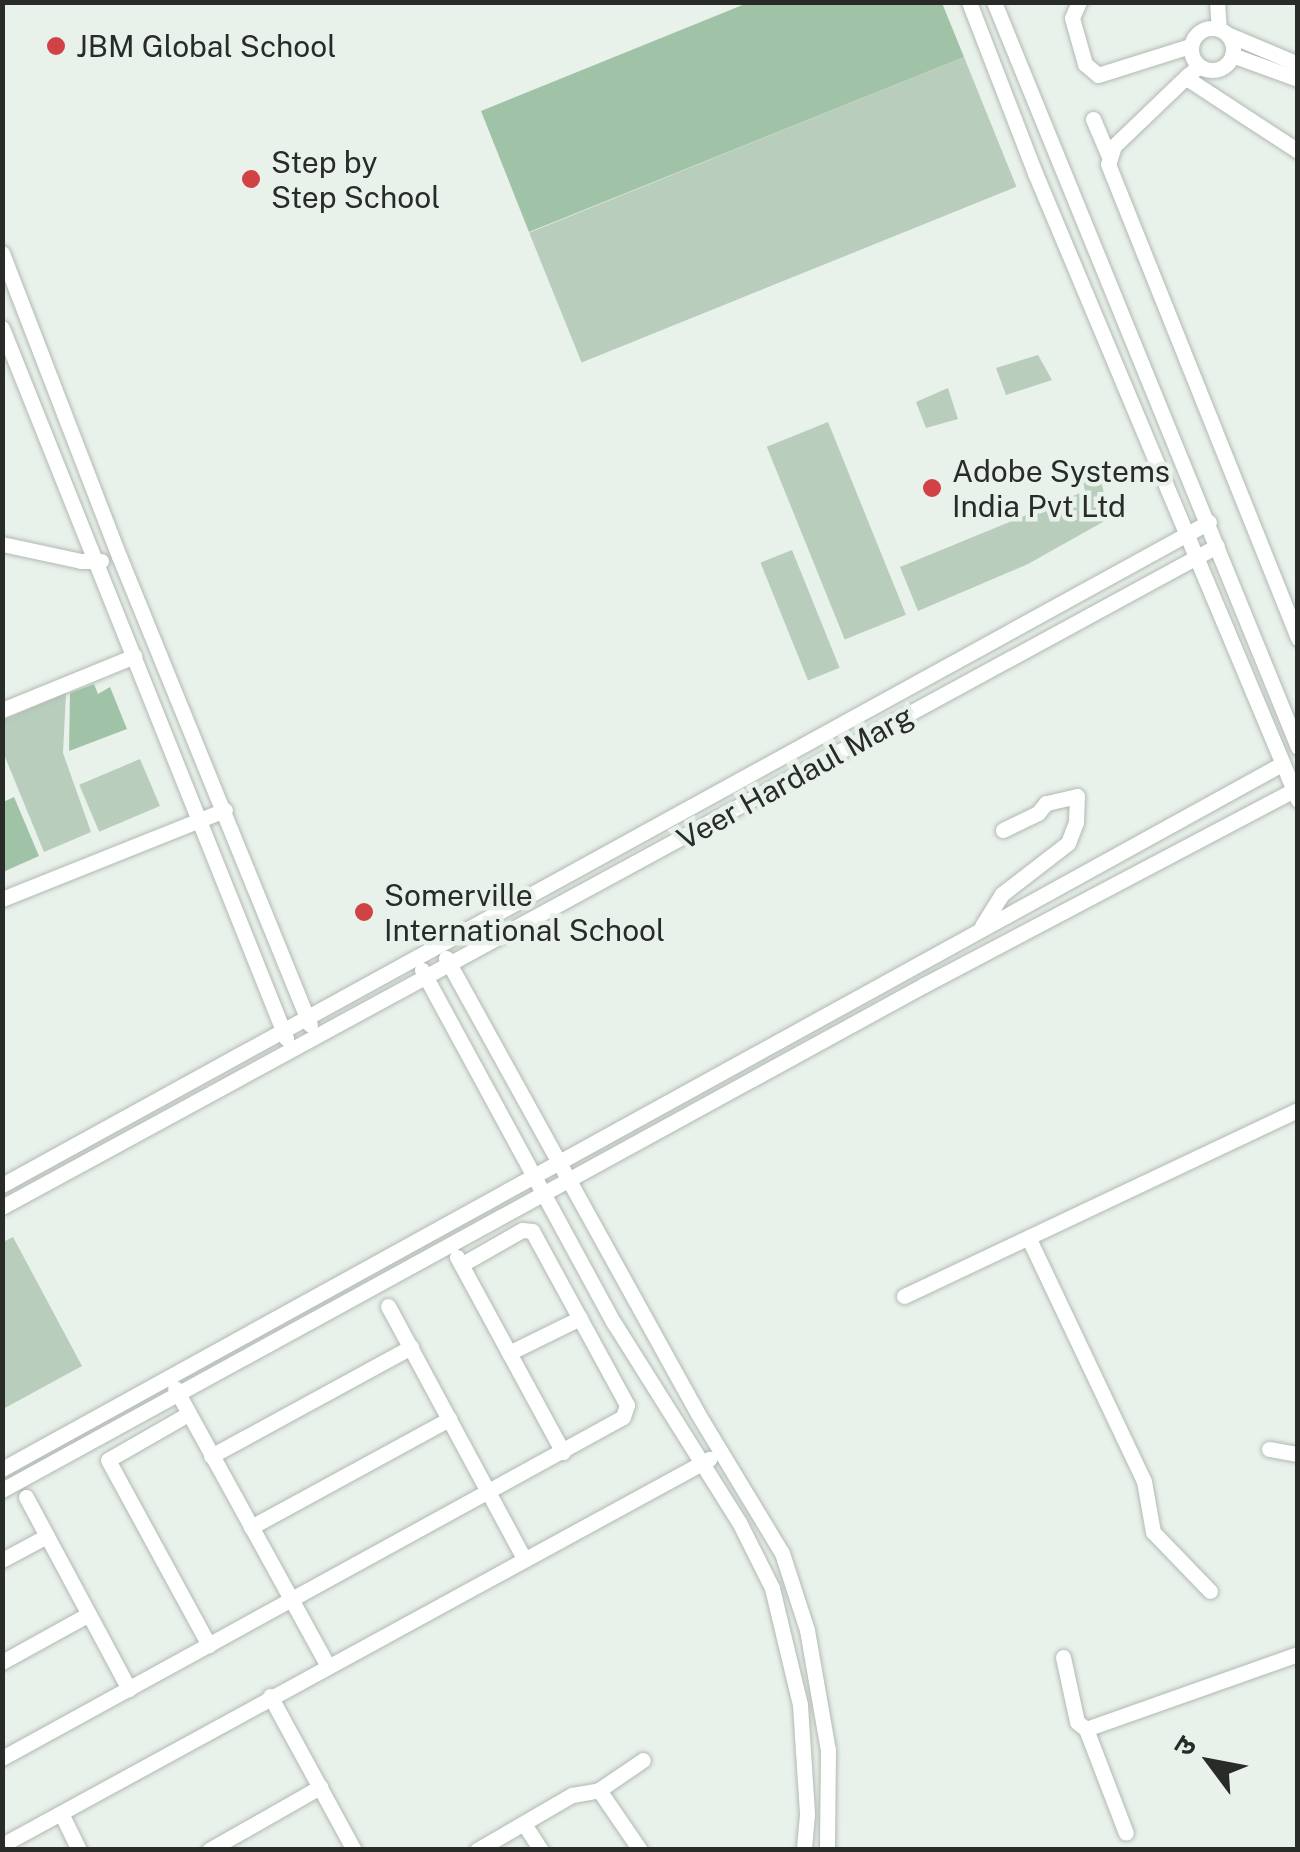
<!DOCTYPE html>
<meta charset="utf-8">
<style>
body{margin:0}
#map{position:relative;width:1300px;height:1852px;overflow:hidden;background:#e8f1ea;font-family:"Public Sans","Noto Sans Devanagari",sans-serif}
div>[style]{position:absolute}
.green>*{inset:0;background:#b8cdbc;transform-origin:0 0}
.forest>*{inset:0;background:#a0c3a7}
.roads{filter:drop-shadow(0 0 2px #b1b9b2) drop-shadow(0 0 2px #b1b9b2)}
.minor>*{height:15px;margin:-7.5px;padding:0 7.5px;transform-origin:7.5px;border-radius:7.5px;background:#fff}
.minor>.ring{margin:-7.5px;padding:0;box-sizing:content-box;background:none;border:15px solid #fff;border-radius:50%}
.dots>*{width:28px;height:28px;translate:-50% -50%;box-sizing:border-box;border:5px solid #e8f1ea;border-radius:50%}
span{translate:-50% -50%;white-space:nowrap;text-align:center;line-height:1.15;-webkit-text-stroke:9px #e8f1ea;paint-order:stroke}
.poi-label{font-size:30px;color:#282b28}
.left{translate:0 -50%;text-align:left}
.street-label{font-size:30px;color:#282b28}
.frame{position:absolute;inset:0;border:5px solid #282b28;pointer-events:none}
.north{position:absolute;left:1160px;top:1712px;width:100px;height:100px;-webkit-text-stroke:8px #e8f1ea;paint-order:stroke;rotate:302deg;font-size:28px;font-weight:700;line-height:40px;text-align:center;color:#282b28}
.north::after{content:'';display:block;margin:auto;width:35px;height:45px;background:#282b28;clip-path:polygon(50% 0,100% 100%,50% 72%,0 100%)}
</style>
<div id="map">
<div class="green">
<i style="left:964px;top:57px;width:140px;height:469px;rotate:68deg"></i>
<i style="clip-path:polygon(1038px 355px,1052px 380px,1006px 395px,996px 368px)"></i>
<i style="clip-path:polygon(948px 388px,958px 419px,926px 428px,916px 402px)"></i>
<i style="left:828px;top:422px;width:208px;height:66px;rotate:68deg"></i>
<i style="clip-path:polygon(1099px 472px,1110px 518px,1028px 564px,918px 611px,900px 567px,1085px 491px,1082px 476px)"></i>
<i style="left:792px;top:550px;width:127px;height:34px;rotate:68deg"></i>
<i style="clip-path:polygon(66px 693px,63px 753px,91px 832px,44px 852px,3px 752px,3px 720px)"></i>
<i style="left:140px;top:759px;width:51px;height:66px;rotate:67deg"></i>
<i style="clip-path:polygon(13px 1237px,82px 1366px,3px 1409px,3px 1242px)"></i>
</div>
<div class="forest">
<i style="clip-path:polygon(750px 2px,942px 3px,964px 57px,529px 232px,481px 111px)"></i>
<i style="clip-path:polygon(94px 684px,98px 694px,110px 687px,127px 729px,69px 751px,70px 693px)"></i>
<i style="clip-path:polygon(14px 797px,39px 856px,3px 872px,3px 802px)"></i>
</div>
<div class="roads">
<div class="minor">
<i style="left:969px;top:2px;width:183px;rotate:68.9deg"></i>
<i style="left:1035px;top:173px;width:680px;rotate:67.24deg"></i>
<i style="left:994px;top:2px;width:805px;rotate:67.8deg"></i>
<i style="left:1079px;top:2px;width:17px;rotate:114deg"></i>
<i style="left:1072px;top:18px;width:48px;rotate:74.2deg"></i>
<i style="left:1085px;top:64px;width:17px;rotate:40deg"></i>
<i style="left:1098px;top:75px;width:96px;rotate:-17.5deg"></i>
<i style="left:1217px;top:2px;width:27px;rotate:86deg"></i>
<i class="ring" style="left:1191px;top:28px;width:27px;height:27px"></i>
<i style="left:1227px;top:34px;width:77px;rotate:22.9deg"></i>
<i style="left:1232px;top:55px;width:70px;rotate:20deg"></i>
<i style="left:1198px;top:67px;width:14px;rotate:141deg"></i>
<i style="left:1187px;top:76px;width:6px;rotate:51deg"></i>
<i style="left:1191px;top:81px;width:128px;rotate:33.2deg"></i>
<i style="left:1187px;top:76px;width:101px;rotate:136.2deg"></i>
<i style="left:1114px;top:146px;width:19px;rotate:108deg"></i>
<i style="left:1108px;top:164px;width:511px;rotate:68.16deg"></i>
<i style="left:1093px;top:119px;width:39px;rotate:67deg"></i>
<i style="left:2px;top:253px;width:325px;rotate:68.9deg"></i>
<i style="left:119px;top:556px;width:506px;rotate:67.84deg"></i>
<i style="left:2px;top:328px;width:765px;rotate:68.2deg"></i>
<i style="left:2px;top:544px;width:81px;rotate:12.1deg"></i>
<i style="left:81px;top:561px;width:20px"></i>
<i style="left:2px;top:710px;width:143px;rotate:-22.2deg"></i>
<i style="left:2px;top:899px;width:240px;rotate:-21.8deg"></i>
<i style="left:982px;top:926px;width:38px;rotate:-58deg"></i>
<i style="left:1002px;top:894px;width:83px;rotate:-37.7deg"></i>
<i style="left:1068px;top:843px;width:22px;rotate:-69deg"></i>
<i style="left:1076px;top:822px;width:26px;rotate:-88deg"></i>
<i style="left:1077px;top:796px;width:32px;rotate:167deg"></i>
<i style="left:1046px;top:803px;width:13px;rotate:129deg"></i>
<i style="left:1038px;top:813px;width:39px;rotate:154deg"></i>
<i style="left:446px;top:958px;width:521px;rotate:61.07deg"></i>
<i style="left:698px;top:1414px;width:162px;rotate:58.9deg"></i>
<i style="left:782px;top:1553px;width:81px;rotate:72deg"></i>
<i style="left:807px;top:1630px;width:122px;rotate:80.1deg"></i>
<i style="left:828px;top:1750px;width:100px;rotate:90.6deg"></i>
<i style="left:422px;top:970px;width:402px;rotate:61.5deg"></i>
<i style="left:614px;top:1323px;width:235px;rotate:57.9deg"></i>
<i style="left:739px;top:1522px;width:74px;rotate:63.4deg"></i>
<i style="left:772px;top:1588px;width:120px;rotate:76.5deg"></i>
<i style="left:800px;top:1705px;width:109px;rotate:86.3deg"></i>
<i style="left:807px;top:1814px;width:36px;rotate:95deg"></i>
<i style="left:2px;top:1185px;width:1377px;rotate:-28.78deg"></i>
<i style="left:2px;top:1207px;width:1383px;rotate:-28.55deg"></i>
<i style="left:1029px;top:1239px;width:268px;rotate:64.6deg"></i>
<i style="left:1144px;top:1481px;width:52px;rotate:80deg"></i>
<i style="left:1153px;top:1532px;width:82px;rotate:46deg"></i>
<i style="left:457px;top:1257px;width:222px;rotate:61.5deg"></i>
<i style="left:904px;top:1296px;width:436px;rotate:-25.3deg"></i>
<i style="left:388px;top:1306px;width:287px;rotate:61.7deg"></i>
<i style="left:509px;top:1353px;width:79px;rotate:-26.2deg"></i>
<i style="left:175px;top:1388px;width:316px;rotate:61.2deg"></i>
<i style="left:188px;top:1414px;width:92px;rotate:150.1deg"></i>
<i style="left:108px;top:1460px;width:211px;rotate:61.4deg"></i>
<i style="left:1269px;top:1449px;width:29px;rotate:10deg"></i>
<i style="left:211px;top:1456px;width:228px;rotate:-28.6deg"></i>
<i style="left:2px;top:1469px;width:1461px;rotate:-28.85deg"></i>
<i style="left:2px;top:1490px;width:1051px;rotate:-28.71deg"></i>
<i style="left:924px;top:985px;width:418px;rotate:-27.8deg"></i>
<i style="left:26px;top:1497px;width:218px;rotate:61.8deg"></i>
<i style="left:251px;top:1527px;width:226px;rotate:-28.6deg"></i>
<i style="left:2px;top:1560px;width:51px;rotate:-28.1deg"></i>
<i style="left:1063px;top:1657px;width:66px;rotate:77.8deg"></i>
<i style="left:1077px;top:1722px;width:11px;rotate:38deg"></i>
<i style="left:1086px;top:1729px;width:225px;rotate:-19.5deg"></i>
<i style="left:2px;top:1662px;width:99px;rotate:-28.9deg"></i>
<i style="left:270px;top:1696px;width:175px;rotate:61.4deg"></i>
<i style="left:1086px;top:1729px;width:111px;rotate:69deg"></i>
<i style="left:2px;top:1758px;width:708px;rotate:-28.77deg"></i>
<i style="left:623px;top:1417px;width:13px;rotate:-72deg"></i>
<i style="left:627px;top:1405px;width:198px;rotate:-118.6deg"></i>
<i style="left:532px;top:1231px;width:10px;rotate:-174deg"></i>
<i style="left:522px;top:1230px;width:70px;rotate:150.2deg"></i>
<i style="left:599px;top:1790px;width:73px;rotate:55.7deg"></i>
<i style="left:61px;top:1813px;width:41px;rotate:64.1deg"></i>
<i style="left:524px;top:1824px;width:31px;rotate:57deg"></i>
<i style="left:2px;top:1845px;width:806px;rotate:-28.63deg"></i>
<i style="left:209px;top:1850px;width:128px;rotate:-29.6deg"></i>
<i style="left:477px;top:1850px;width:110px;rotate:-30.1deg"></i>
<i style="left:572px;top:1795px;width:27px;rotate:-10deg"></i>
<i style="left:599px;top:1790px;width:53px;rotate:-34.3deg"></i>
</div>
</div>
<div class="dots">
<i style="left:56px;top:46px;background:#d14247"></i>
<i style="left:251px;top:179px;background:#d14247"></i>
<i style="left:932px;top:488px;background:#d14247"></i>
<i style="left:364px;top:912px;background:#d14247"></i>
</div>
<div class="poi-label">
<span class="left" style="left:76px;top:46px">JBM Global School</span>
<span class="left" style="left:271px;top:179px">Step by<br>Step School</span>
<span class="left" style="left:952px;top:488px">Adobe Systems<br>India Pvt Ltd</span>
<span class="left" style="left:384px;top:912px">Somerville<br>International School</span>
</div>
<div class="street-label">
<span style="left:795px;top:777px;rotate:-29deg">Veer Hardaul Marg</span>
</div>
<div class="frame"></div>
<div class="north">उ</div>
</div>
